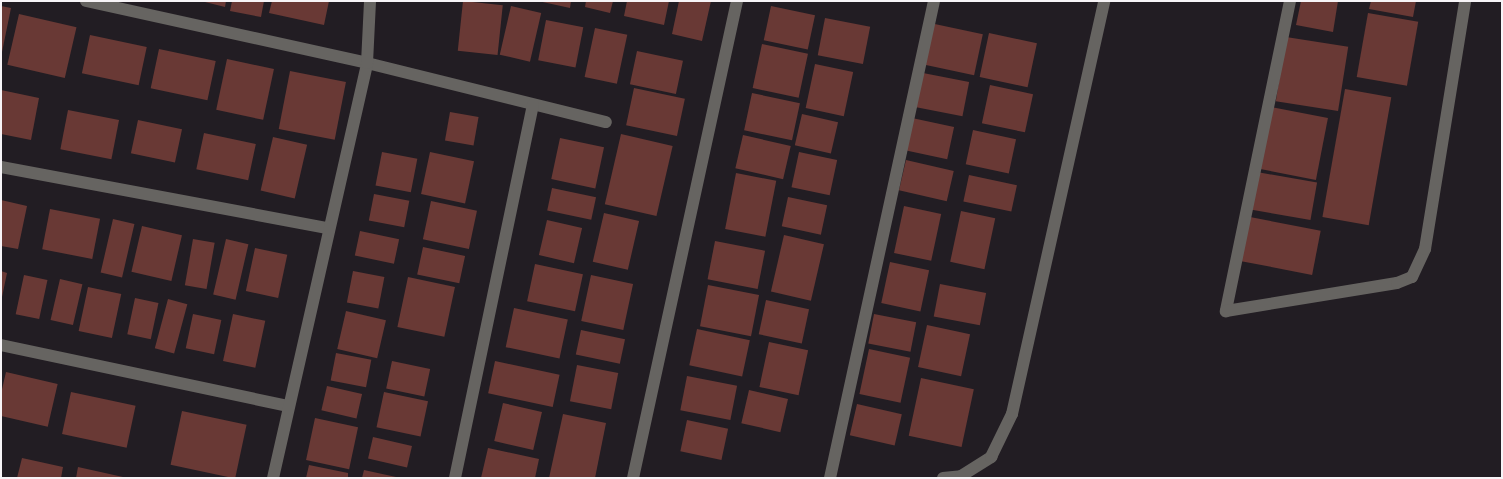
<!DOCTYPE html>
<style>
body{margin:0}
#map{position:relative;width:1503px;height:479px;overflow:hidden;background:#221d23;font-family:"Asap Condensed",sans-serif}
div>[style]{position:absolute}
.building>*{inset:0;background:#693935;transform-origin:0 0}
.street>*{height:12px;margin:-6px;padding:0 6px;transform-origin:6px;border-radius:6px;background:#666461}
span{translate:-50% -50%;white-space:nowrap;text-align:center;line-height:1.15;-webkit-text-stroke:4px #181419;paint-order:stroke}
.frame{position:absolute;inset:0;border:2px solid #f7f4f7;pointer-events:none}
</style>
<div id="map">
<div class="building">
<i style="clip-path:polygon(201px 1px,226px 1px,225px 7px)"></i>
<i style="clip-path:polygon(232px 1px,264px 1px,261px 17px,230px 11px)"></i>
<i style="clip-path:polygon(272px 1px,329px 1px,324px 25px,269px 13px)"></i>
<i style="left:463px;top:1px;width:40px;height:50px;rotate:6deg"></i>
<i style="clip-path:polygon(538px 1px,571px 1px,570px 8px)"></i>
<i style="clip-path:polygon(586px 1px,613px 1px,610px 13px,585px 7px)"></i>
<i style="clip-path:polygon(627px 1px,669px 1px,664px 25px,624px 16px)"></i>
<i style="clip-path:polygon(679px 1px,711px 1px,702px 41px,672px 34px)"></i>
<i style="clip-path:polygon(1301px 1px,1338px 1px,1333px 32px,1296px 25px)"></i>
<i style="clip-path:polygon(1371px 1px,1416px 1px,1413px 17px,1369px 9px)"></i>
<i style="clip-path:polygon(1px 6px,11px 8px,2px 52px,1px 52px)"></i>
<i style="left:511px;top:6px;width:31px;height:50px;rotate:13deg"></i>
<i style="left:771px;top:6px;width:45px;height:35px;rotate:12deg"></i>
<i style="left:1368px;top:13px;width:51px;height:65px;rotate:10deg"></i>
<i style="left:19px;top:14px;width:59px;height:52px;rotate:13deg"></i>
<i style="left:825px;top:18px;width:46px;height:38px;rotate:11deg"></i>
<i style="left:546px;top:20px;width:38px;height:41px;rotate:11deg"></i>
<i style="left:930px;top:23px;width:54px;height:42px;rotate:12deg"></i>
<i style="left:595px;top:28px;width:33px;height:50px;rotate:12deg"></i>
<i style="left:989px;top:33px;width:49px;height:45px;rotate:12deg"></i>
<i style="left:90px;top:35px;width:58px;height:39px;rotate:12deg"></i>
<i style="left:1286px;top:37px;width:63px;height:65px;rotate:9deg"></i>
<i style="left:762px;top:44px;width:47px;height:45px;rotate:12deg"></i>
<i style="left:159px;top:49px;width:58px;height:40px;rotate:12deg"></i>
<i style="left:637px;top:51px;width:47px;height:34px;rotate:12deg"></i>
<i style="left:227px;top:59px;width:48px;height:52px;rotate:12deg"></i>
<i style="left:815px;top:64px;width:39px;height:45px;rotate:12deg"></i>
<i style="left:290px;top:71px;width:57px;height:59px;rotate:11deg"></i>
<i style="left:923px;top:73px;width:47px;height:35px;rotate:11deg"></i>
<i style="left:990px;top:85px;width:44px;height:39px;rotate:12deg"></i>
<i style="left:634px;top:88px;width:52px;height:38px;rotate:12deg"></i>
<i style="left:1345px;top:89px;width:47px;height:130px;rotate:10deg"></i>
<i style="clip-path:polygon(1px 90px,39px 98px,31px 140px,1px 134px)"></i>
<i style="left:752px;top:93px;width:49px;height:38px;rotate:12deg"></i>
<i style="left:1271px;top:107px;width:58px;height:63px;rotate:11deg"></i>
<i style="left:68px;top:110px;width:52px;height:40px;rotate:11deg"></i>
<i style="left:450px;top:112px;width:29px;height:29px;rotate:10deg"></i>
<i style="left:802px;top:114px;width:37px;height:32px;rotate:13deg"></i>
<i style="left:912px;top:118px;width:43px;height:33px;rotate:12deg"></i>
<i style="left:138px;top:120px;width:45px;height:34px;rotate:12deg"></i>
<i style="left:973px;top:130px;width:44px;height:35px;rotate:12deg"></i>
<i style="left:204px;top:133px;width:53px;height:37px;rotate:12deg"></i>
<i style="left:621px;top:134px;width:53px;height:72px;rotate:13deg"></i>
<i style="left:743px;top:135px;width:49px;height:34px;rotate:13deg"></i>
<i style="left:273px;top:137px;width:35px;height:55px;rotate:13deg"></i>
<i style="left:560px;top:138px;width:45px;height:42px;rotate:12deg"></i>
<i style="left:382px;top:152px;width:36px;height:34px;rotate:11deg"></i>
<i style="left:430px;top:152px;width:45px;height:43px;rotate:12deg"></i>
<i style="left:799px;top:152px;width:39px;height:36px;rotate:12deg"></i>
<i style="left:906px;top:160px;width:49px;height:31px;rotate:13deg"></i>
<i style="left:1257px;top:172px;width:61px;height:38px;rotate:10deg"></i>
<i style="left:736px;top:173px;width:41px;height:57px;rotate:11deg"></i>
<i style="left:969px;top:175px;width:49px;height:27px;rotate:12deg"></i>
<i style="left:552px;top:188px;width:45px;height:23px;rotate:12deg"></i>
<i style="left:374px;top:194px;width:36px;height:27px;rotate:11deg"></i>
<i style="left:788px;top:197px;width:40px;height:30px;rotate:12deg"></i>
<i style="clip-path:polygon(1px 200px,27px 206px,18px 249px,1px 246px)"></i>
<i style="left:431px;top:201px;width:47px;height:39px;rotate:12deg"></i>
<i style="left:904px;top:206px;width:38px;height:48px;rotate:12deg"></i>
<i style="left:50px;top:209px;width:51px;height:41px;rotate:11deg"></i>
<i style="left:961px;top:211px;width:35px;height:52px;rotate:12deg"></i>
<i style="left:604px;top:213px;width:36px;height:50px;rotate:13deg"></i>
<i style="left:1250px;top:217px;width:72px;height:45px;rotate:11deg"></i>
<i style="left:113px;top:219px;width:22px;height:55px;rotate:13deg"></i>
<i style="left:547px;top:220px;width:36px;height:36px;rotate:13deg"></i>
<i style="left:142px;top:226px;width:41px;height:47px;rotate:13deg"></i>
<i style="left:360px;top:231px;width:40px;height:25px;rotate:12deg"></i>
<i style="left:784px;top:235px;width:41px;height:58px;rotate:13deg"></i>
<i style="left:193px;top:239px;width:22px;height:47px;rotate:10deg"></i>
<i style="left:226px;top:239px;width:23px;height:57px;rotate:13deg"></i>
<i style="left:715px;top:241px;width:51px;height:39px;rotate:11deg"></i>
<i style="left:423px;top:247px;width:43px;height:28px;rotate:12deg"></i>
<i style="left:255px;top:248px;width:33px;height:44px;rotate:12deg"></i>
<i style="left:890px;top:262px;width:40px;height:42px;rotate:12deg"></i>
<i style="left:535px;top:264px;width:49px;height:38px;rotate:12deg"></i>
<i style="clip-path:polygon(1px 271px,7px 273px,2px 297px,1px 296px)"></i>
<i style="left:353px;top:271px;width:32px;height:32px;rotate:11deg"></i>
<i style="left:24px;top:275px;width:24px;height:40px;rotate:12deg"></i>
<i style="left:591px;top:275px;width:43px;height:47px;rotate:12deg"></i>
<i style="left:408px;top:277px;width:48px;height:51px;rotate:12deg"></i>
<i style="left:60px;top:279px;width:23px;height:42px;rotate:13deg"></i>
<i style="left:940px;top:284px;width:47px;height:33px;rotate:11deg"></i>
<i style="left:708px;top:285px;width:52px;height:42px;rotate:11deg"></i>
<i style="left:88px;top:287px;width:34px;height:45px;rotate:12deg"></i>
<i style="left:135px;top:298px;width:24px;height:37px;rotate:12deg"></i>
<i style="left:168px;top:299px;width:20px;height:51px;rotate:15deg"></i>
<i style="left:766px;top:300px;width:44px;height:35px;rotate:12deg"></i>
<i style="left:514px;top:308px;width:55px;height:40px;rotate:12deg"></i>
<i style="left:346px;top:311px;width:41px;height:39px;rotate:13deg"></i>
<i style="left:193px;top:314px;width:29px;height:35px;rotate:12deg"></i>
<i style="left:233px;top:314px;width:33px;height:48px;rotate:12deg"></i>
<i style="left:874px;top:314px;width:43px;height:30px;rotate:11deg"></i>
<i style="left:927px;top:325px;width:44px;height:43px;rotate:12deg"></i>
<i style="left:697px;top:329px;width:54px;height:37px;rotate:12deg"></i>
<i style="left:581px;top:330px;width:45px;height:25px;rotate:12deg"></i>
<i style="left:769px;top:342px;width:40px;height:46px;rotate:12deg"></i>
<i style="left:869px;top:349px;width:42px;height:46px;rotate:12deg"></i>
<i style="left:336px;top:353px;width:36px;height:28px;rotate:11deg"></i>
<i style="left:392px;top:361px;width:39px;height:28px;rotate:12deg"></i>
<i style="left:495px;top:361px;width:66px;height:33px;rotate:12deg"></i>
<i style="left:577px;top:365px;width:42px;height:37px;rotate:11deg"></i>
<i style="left:6px;top:372px;width:53px;height:44px;rotate:13deg"></i>
<i style="left:687px;top:376px;width:51px;height:35px;rotate:11deg"></i>
<i style="left:921px;top:378px;width:54px;height:59px;rotate:12deg"></i>
<i style="left:327px;top:386px;width:36px;height:25px;rotate:13deg"></i>
<i style="left:749px;top:390px;width:40px;height:34px;rotate:13deg"></i>
<i style="left:71px;top:392px;width:66px;height:43px;rotate:12deg"></i>
<i style="left:384px;top:392px;width:45px;height:36px;rotate:12deg"></i>
<i style="left:503px;top:403px;width:40px;height:39px;rotate:13deg"></i>
<i style="left:857px;top:404px;width:46px;height:32px;rotate:13deg"></i>
<i style="left:182px;top:411px;width:66px;height:55px;rotate:12deg"></i>
<i style="clip-path:polygon(563px 414px,606px 423px,595px 478px,549px 478px)"></i>
<i style="left:315px;top:418px;width:44px;height:43px;rotate:12deg"></i>
<i style="left:687px;top:420px;width:42px;height:32px;rotate:12deg"></i>
<i style="left:373px;top:437px;width:40px;height:22px;rotate:13deg"></i>
<i style="clip-path:polygon(488px 448px,539px 459px,535px 478px,481px 478px)"></i>
<i style="clip-path:polygon(22px 458px,63px 467px,61px 478px,17px 478px)"></i>
<i style="clip-path:polygon(309px 465px,348px 473px,348px 478px,306px 478px)"></i>
<i style="clip-path:polygon(78px 467px,123px 477px,123px 478px,76px 478px)"></i>
<i style="clip-path:polygon(364px 470px,396px 477px,396px 478px,362px 478px)"></i>
</div>
<div class="street">
<i style="left:86px;top:1px;width:288px;rotate:12.4deg"></i>
<i style="left:367px;top:63px;width:246px;rotate:13.9deg"></i>
<i style="left:1290px;top:1px;width:317px;rotate:101.7deg"></i>
<i style="left:1226px;top:311px;width:173px;rotate:-9.3deg"></i>
<i style="left:1397px;top:283px;width:16px;rotate:-22deg"></i>
<i style="left:1412px;top:277px;width:31px;rotate:-65deg"></i>
<i style="left:1425px;top:249px;width:251px;rotate:-80.8deg"></i>
<i style="left:1px;top:167px;width:332px;rotate:10.6deg"></i>
<i style="left:1px;top:345px;width:294px;rotate:12deg"></i>
<i style="left:273px;top:478px;width:426px;rotate:-77.2deg"></i>
<i style="left:367px;top:63px;width:62px;rotate:-87.2deg"></i>
<i style="left:455px;top:478px;width:381px;rotate:-78.2deg"></i>
<i style="left:633px;top:478px;width:488px;rotate:-77.7deg"></i>
<i style="left:830px;top:478px;width:488px;rotate:-77.7deg"></i>
<i style="left:943px;top:478px;width:18px;rotate:-6deg"></i>
<i style="left:961px;top:476px;width:36px;rotate:-32deg"></i>
<i style="left:991px;top:457px;width:48px;rotate:-64deg"></i>
<i style="left:1012px;top:414px;width:423px;rotate:-77.4deg"></i>
</div>
<div class="frame"></div>
</div>
